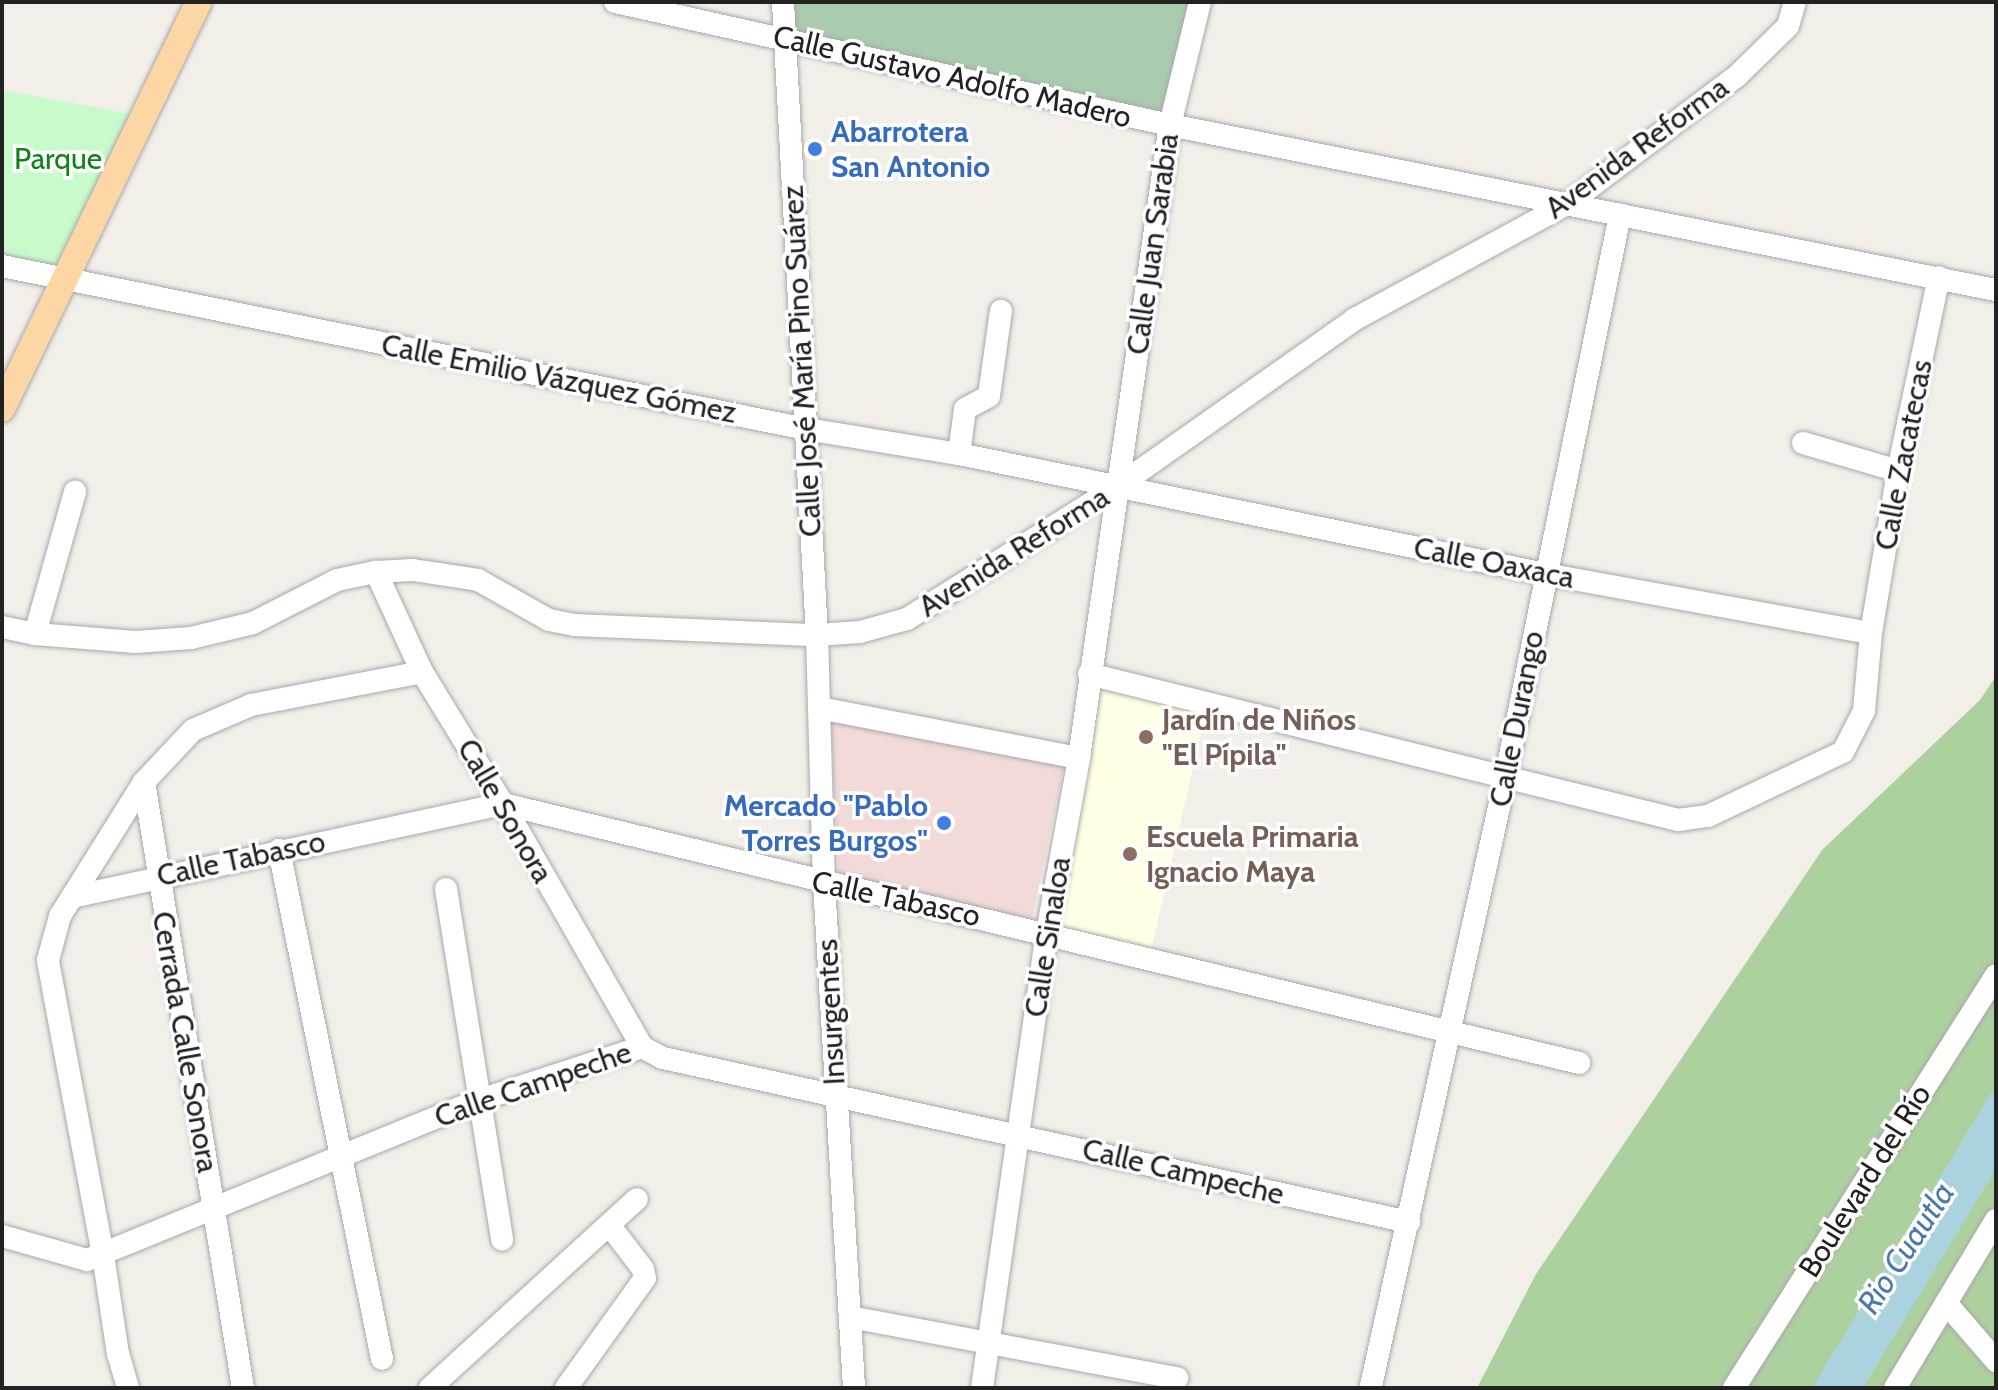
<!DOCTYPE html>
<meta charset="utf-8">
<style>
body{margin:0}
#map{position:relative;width:1998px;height:1390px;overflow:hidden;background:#f2efe9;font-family:Cabin,sans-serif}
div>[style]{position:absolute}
.commercial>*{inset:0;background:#f2dad9}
.education>*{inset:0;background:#ffffe5;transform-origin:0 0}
.forest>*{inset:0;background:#add19e}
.cemetery>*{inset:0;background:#aacbaf}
.park>*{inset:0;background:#c8facc}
.water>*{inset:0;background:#aad3df}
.roads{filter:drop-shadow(0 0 2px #a9a9a9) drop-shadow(0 0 2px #a9a9a9)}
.minor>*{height:22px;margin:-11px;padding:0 11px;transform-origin:11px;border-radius:11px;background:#fff}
.major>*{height:26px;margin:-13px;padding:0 13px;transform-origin:13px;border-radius:13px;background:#fcd6a4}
.dots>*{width:22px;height:22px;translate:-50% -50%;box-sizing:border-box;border:4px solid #fff;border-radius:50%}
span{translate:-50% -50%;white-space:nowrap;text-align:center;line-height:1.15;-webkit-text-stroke:7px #fff;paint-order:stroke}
.street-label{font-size:30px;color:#222}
.shop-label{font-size:30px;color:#366cbe;font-weight:700}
.left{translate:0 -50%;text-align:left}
.right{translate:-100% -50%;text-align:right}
.park-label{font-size:30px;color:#0c8416}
.education-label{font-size:30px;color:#785e54;font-weight:700}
.water-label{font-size:32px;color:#4a7aab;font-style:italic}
.frame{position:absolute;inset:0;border:4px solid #222;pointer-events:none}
</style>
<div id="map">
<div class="commercial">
<i style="clip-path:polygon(831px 721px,1064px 766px,1032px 920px,839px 881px)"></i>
</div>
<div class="education">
<i style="left:1097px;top:686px;width:112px;height:245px;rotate:13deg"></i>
</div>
<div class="forest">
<i style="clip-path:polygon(1996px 676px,1996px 1388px,1477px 1388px,1536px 1274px,1822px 850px,1980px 700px)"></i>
</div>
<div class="cemetery">
<i style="clip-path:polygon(783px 2px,1200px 2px,1170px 125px,785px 40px)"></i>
</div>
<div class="park">
<i style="clip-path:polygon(2px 90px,141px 116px,64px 278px,2px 266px)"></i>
</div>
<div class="water">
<i style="clip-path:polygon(1996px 1085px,1996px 1169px,1864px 1386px,1812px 1388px)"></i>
</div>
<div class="roads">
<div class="minor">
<i style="left:615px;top:2px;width:568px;rotate:12.5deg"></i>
<i style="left:1170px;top:125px;width:842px;rotate:11.3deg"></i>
<i style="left:783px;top:2px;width:634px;rotate:86.93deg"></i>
<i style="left:817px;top:635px;width:249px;rotate:88.4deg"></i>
<i style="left:824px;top:884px;width:505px;rotate:86.59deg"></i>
<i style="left:2px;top:266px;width:820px;rotate:11.46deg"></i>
<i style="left:806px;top:429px;width:155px;rotate:9.3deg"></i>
<i style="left:959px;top:454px;width:598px;rotate:11.57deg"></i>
<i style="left:1545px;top:574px;width:331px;rotate:10.3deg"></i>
<i style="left:1803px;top:443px;width:99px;rotate:16.4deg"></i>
<i style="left:959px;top:454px;width:45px;rotate:-82.4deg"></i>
<i style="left:965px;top:409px;width:27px;rotate:-28deg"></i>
<i style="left:989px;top:396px;width:86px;rotate:-82deg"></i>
<i style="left:376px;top:572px;width:110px;rotate:65.3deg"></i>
<i style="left:422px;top:672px;width:155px;rotate:58.5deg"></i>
<i style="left:503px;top:804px;width:280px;rotate:60.2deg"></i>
<i style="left:642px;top:1047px;width:24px;rotate:28deg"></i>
<i style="left:663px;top:1058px;width:764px;rotate:12.4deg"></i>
<i style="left:2px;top:627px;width:34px;rotate:12deg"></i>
<i style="left:35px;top:634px;width:101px;rotate:4.5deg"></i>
<i style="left:136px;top:642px;width:55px;rotate:-4.2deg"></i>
<i style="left:191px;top:638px;width:64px;rotate:-13.6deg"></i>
<i style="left:253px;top:623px;width:94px;rotate:-27.1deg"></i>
<i style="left:337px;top:580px;width:40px;rotate:-12deg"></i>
<i style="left:376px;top:572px;width:37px;rotate:-3deg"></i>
<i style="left:413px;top:570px;width:66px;rotate:8.7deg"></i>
<i style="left:478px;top:580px;width:81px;rotate:29.4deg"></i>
<i style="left:549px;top:620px;width:25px;rotate:11deg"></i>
<i style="left:574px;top:625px;width:243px;rotate:2.4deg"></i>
<i style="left:817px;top:635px;width:43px;rotate:-4deg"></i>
<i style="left:860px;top:632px;width:49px;rotate:-15.5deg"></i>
<i style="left:907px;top:619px;width:248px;rotate:-32.2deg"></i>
<i style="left:1117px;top:487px;width:291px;rotate:-35.2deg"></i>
<i style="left:1355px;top:319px;width:243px;rotate:-28.5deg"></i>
<i style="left:1569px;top:203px;width:212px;rotate:-37.1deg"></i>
<i style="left:1738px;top:75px;width:70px;rotate:-44.4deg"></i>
<i style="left:1788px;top:26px;width:25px;rotate:-74deg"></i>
<i style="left:35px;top:634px;width:148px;rotate:-74.3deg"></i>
<i style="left:1089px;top:674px;width:607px;rotate:13.92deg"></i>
<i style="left:1678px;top:820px;width:30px;rotate:-8deg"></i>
<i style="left:1708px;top:816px;width:149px;rotate:-25.4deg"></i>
<i style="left:1843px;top:752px;width:46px;rotate:-62.9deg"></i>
<i style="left:1864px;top:711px;width:78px;rotate:-84.9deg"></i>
<i style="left:1871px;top:633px;width:164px;rotate:-80.5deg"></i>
<i style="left:1898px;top:471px;width:198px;rotate:-78.1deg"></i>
<i style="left:819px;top:708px;width:265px;rotate:10.9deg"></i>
<i style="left:144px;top:782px;width:614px;rotate:80.72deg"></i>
<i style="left:279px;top:850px;width:519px;rotate:78.56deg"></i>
<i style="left:446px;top:889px;width:355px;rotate:80.9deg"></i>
<i style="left:72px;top:897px;width:441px;rotate:-12.2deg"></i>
<i style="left:503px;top:804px;width:1107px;rotate:13.53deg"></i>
<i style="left:2px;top:1236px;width:88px;rotate:15.8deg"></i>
<i style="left:87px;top:1260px;width:421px;rotate:-22.2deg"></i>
<i style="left:477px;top:1101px;width:174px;rotate:-18.1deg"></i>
<i style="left:1946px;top:1303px;width:77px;rotate:49.2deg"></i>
<i style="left:850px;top:1317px;width:333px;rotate:10.6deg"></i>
<i style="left:1371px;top:1386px;width:621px;rotate:-77.53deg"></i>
<i style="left:1505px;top:780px;width:577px;rotate:-78.5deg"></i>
<i style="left:128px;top:1388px;width:35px;rotate:-106deg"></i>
<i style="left:118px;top:1354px;width:100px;rotate:-98.6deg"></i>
<i style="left:103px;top:1255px;width:300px;rotate:-100.6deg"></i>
<i style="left:48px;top:960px;width:46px;rotate:-74.7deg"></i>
<i style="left:60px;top:916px;width:158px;rotate:-57.9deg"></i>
<i style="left:144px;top:782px;width:71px;rotate:-46.7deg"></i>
<i style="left:193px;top:730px;width:63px;rotate:-23.3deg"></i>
<i style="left:251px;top:705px;width:174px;rotate:-10.9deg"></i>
<i style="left:430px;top:1388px;width:280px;rotate:-42.4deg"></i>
<i style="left:566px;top:1388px;width:135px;rotate:-54.3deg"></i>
<i style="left:645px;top:1278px;width:9px;rotate:-103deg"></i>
<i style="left:643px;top:1269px;width:54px;rotate:-127.5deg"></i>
<i style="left:982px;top:1388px;width:460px;rotate:-81.9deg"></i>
<i style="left:1047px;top:933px;width:178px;rotate:-79.6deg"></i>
<i style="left:1079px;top:758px;width:640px;rotate:-81.82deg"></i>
<i style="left:1170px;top:125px;width:127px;rotate:-76.3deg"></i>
<i style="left:1734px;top:1388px;width:489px;rotate:-57.6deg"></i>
<i style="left:1895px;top:1388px;width:196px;rotate:-59deg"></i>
</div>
<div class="major">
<i style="left:2px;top:409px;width:452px;rotate:-64.2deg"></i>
</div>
</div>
<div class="dots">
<i style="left:815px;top:149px;background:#3f7fe0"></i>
<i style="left:1146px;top:737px;background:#8d6e63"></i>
<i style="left:944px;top:823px;background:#3f7fe0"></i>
<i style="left:1130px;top:854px;background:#8d6e63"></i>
</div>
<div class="street-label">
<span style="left:952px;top:77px;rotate:13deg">Calle Gustavo Adolfo Madero</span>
<span style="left:1637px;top:148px;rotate:-36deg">Avenida Reforma</span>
<span style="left:1153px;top:244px;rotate:-82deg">Calle Juan Sarabia</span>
<span style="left:802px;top:361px;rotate:-93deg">Calle José María Pino Suárez</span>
<span style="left:559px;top:379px;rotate:11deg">Calle Emilio Vázquez Gómez</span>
<span style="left:1904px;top:455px;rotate:-79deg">Calle Zacatecas</span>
<span style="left:1014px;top:552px;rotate:-32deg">Avenida Reforma</span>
<span style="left:1494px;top:563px;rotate:11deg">Calle Oaxaca</span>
<span style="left:1517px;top:719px;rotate:-79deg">Calle Durango</span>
<span style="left:505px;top:811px;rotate:60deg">Calle Sonora</span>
<span style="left:241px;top:859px;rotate:-12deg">Calle Tabasco</span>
<span style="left:896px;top:899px;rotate:12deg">Calle Tabasco</span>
<span style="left:1048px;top:937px;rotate:-81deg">Calle Sinaloa</span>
<span style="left:831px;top:1012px;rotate:-93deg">Insurgentes</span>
<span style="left:185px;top:1042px;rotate:80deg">Cerrada Calle Sonora</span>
<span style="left:533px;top:1085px;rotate:-19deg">Calle Campeche</span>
<span style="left:1183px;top:1172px;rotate:13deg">Calle Campeche</span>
<span style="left:1865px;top:1181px;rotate:-58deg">Boulevard del Río</span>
</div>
<div class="shop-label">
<span class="left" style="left:831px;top:149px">Abarrotera<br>San Antonio</span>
<span class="right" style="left:928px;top:823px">Mercado "Pablo<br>Torres Burgos"</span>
</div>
<div class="park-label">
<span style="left:58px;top:159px">Parque</span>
</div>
<div class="education-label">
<span class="left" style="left:1162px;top:737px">Jardín de Niños<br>"El Pípila"</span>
<span class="left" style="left:1146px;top:854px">Escuela Primaria<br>Ignacio Maya</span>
</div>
<div class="water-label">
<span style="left:1906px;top:1248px;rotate:-57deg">Rio Cuautla</span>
</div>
<div class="frame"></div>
</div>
